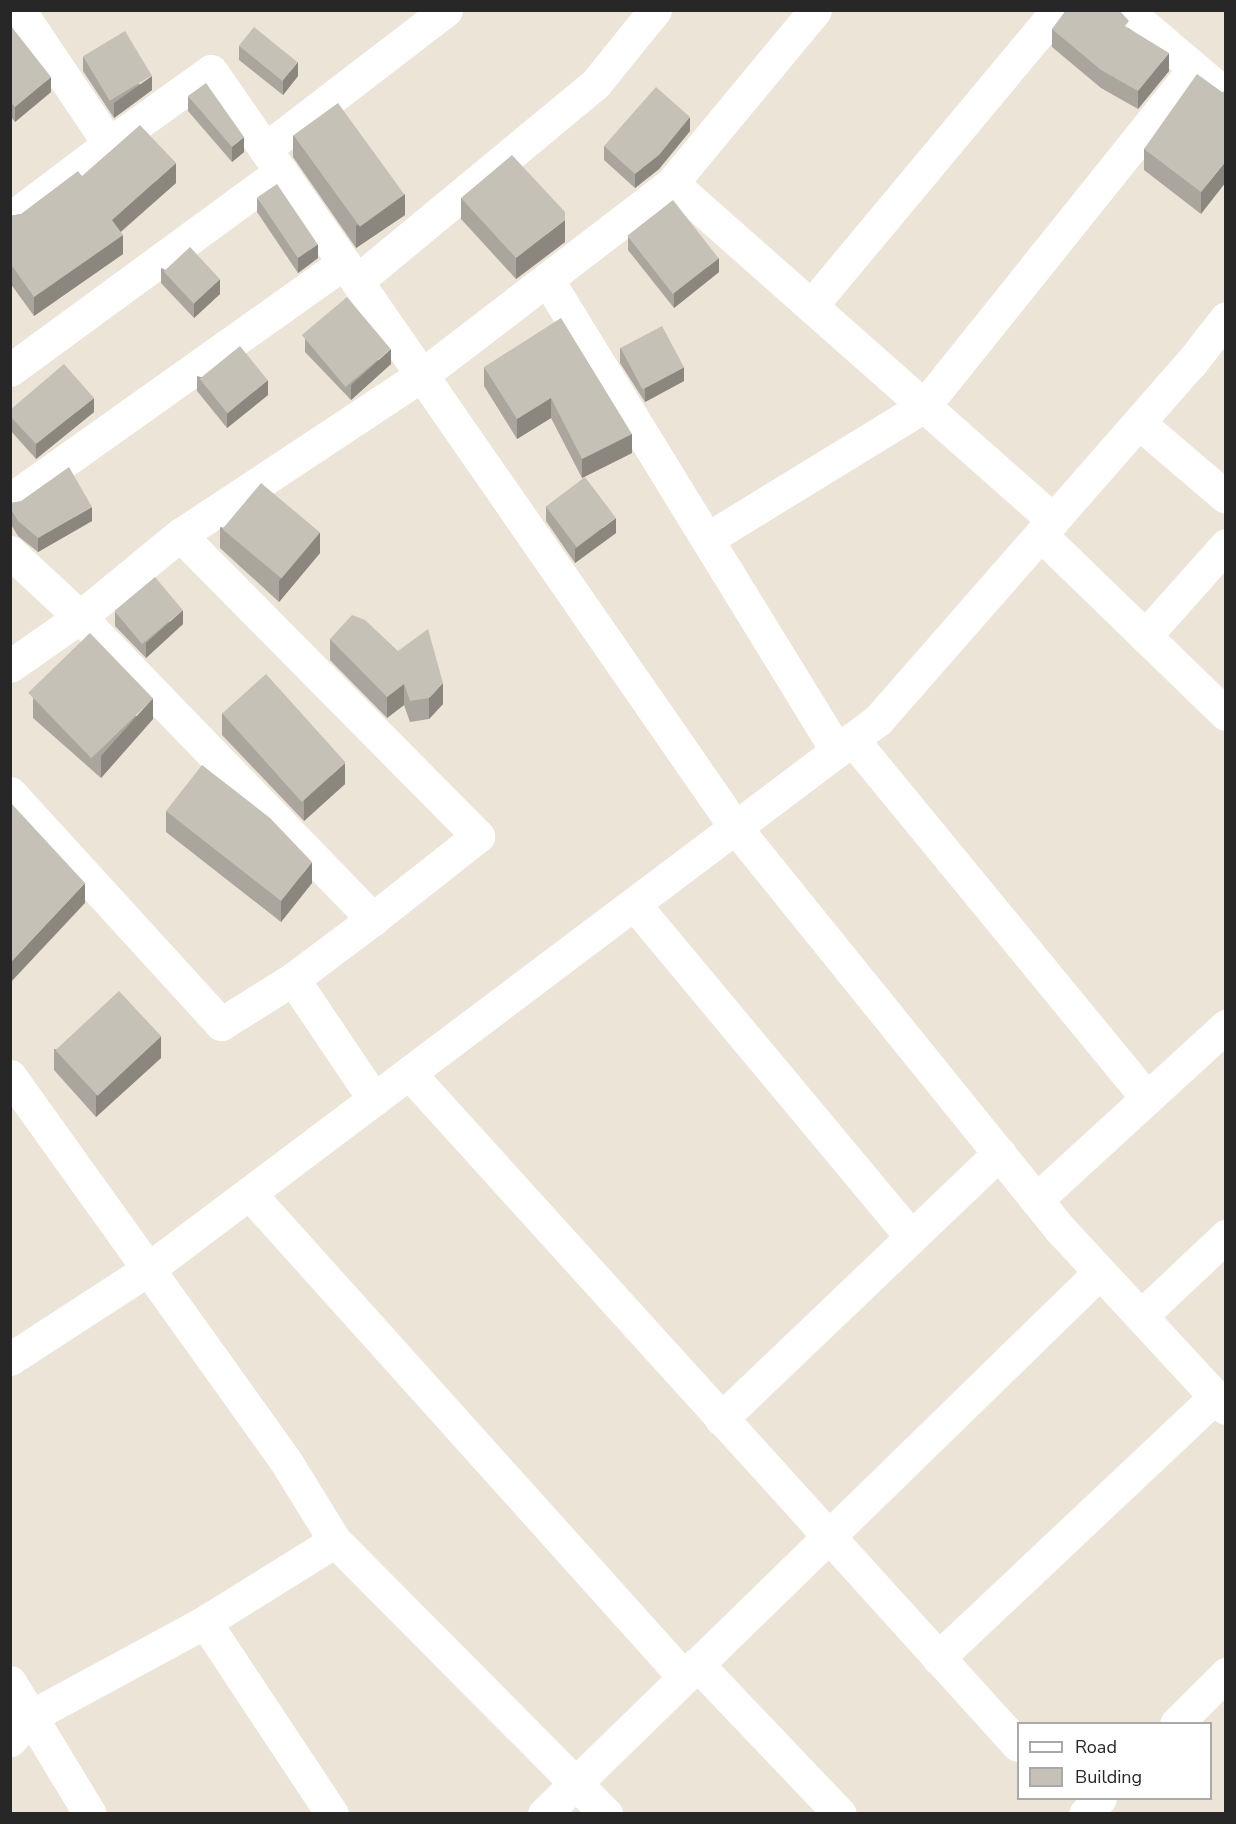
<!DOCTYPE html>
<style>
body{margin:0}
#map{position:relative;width:1236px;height:1824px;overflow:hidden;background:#ece4d6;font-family:"Nunito Sans",sans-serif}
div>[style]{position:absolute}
.minor>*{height:33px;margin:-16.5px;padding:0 16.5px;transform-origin:16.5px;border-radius:16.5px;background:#fff}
.wall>*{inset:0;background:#aaa69d}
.shaded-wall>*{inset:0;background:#8b877f}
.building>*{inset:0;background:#c6c1b6;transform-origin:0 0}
span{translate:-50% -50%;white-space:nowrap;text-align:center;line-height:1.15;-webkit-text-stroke:4.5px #fff;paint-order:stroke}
.frame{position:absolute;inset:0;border:12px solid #272727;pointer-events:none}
.legend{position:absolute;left:1017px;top:1722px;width:195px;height:78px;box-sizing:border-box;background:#fff;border:2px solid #a9a9a9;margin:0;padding:8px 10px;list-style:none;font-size:18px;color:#272727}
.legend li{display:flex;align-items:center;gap:12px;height:30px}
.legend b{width:30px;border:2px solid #a9a9a9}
</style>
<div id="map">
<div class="minor">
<i style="left:19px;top:10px;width:161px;rotate:56.1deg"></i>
<i style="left:109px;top:144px;width:125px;rotate:-35.6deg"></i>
<i style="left:211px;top:71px;width:920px;rotate:55.27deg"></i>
<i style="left:735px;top:827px;width:517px;rotate:51.05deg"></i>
<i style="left:1060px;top:1229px;width:244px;rotate:47.2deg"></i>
<i style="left:1126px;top:10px;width:131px;rotate:40.4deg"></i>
<i style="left:265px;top:149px;width:228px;rotate:-37.5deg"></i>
<i style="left:672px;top:183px;width:509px;rotate:41.49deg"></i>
<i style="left:10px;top:219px;width:124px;rotate:-37.1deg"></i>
<i style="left:547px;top:279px;width:554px;rotate:58.43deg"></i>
<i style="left:357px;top:281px;width:310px;rotate:-39.6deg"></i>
<i style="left:596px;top:83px;width:94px;rotate:-51.1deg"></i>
<i style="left:811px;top:306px;width:386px;rotate:-50.2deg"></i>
<i style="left:10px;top:370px;width:336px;rotate:-36.2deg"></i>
<i style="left:1139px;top:423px;width:114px;rotate:40.4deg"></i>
<i style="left:10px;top:500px;width:410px;rotate:-35.4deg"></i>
<i style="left:180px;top:535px;width:424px;rotate:45.3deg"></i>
<i style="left:478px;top:836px;width:134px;rotate:141.7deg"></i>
<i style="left:1041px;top:535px;width:257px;rotate:44.1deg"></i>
<i style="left:707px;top:539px;width:255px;rotate:-31.5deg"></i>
<i style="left:924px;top:406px;width:432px;rotate:-51.3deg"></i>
<i style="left:10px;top:552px;width:96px;rotate:42.9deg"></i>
<i style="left:80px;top:617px;width:421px;rotate:45.9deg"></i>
<i style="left:373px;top:919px;width:100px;rotate:143.1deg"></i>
<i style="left:1145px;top:636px;width:122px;rotate:-48.3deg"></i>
<i style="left:10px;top:666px;width:85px;rotate:-35deg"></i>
<i style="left:80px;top:617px;width:129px;rotate:-39.4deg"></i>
<i style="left:180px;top:535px;width:290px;rotate:-33.5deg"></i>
<i style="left:422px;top:375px;width:315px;rotate:-37.5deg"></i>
<i style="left:672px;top:183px;width:224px;rotate:-50.4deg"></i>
<i style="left:852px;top:739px;width:465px;rotate:50.6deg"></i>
<i style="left:10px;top:793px;width:313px;rotate:47.6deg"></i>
<i style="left:221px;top:1024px;width:85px;rotate:-32deg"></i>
<i style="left:293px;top:979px;width:145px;rotate:56deg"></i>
<i style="left:634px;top:904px;width:433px;rotate:50.2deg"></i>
<i style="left:409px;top:1073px;width:907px;rotate:47.82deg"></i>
<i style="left:10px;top:1076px;width:472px;rotate:54.4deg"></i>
<i style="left:285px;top:1460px;width:95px;rotate:58.3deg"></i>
<i style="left:335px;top:1541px;width:153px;rotate:148.1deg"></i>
<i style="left:205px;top:1622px;width:198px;rotate:151.6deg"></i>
<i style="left:31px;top:1716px;width:32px;rotate:131deg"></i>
<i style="left:249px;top:1193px;width:651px;rotate:48.05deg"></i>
<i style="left:1036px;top:1200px;width:258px;rotate:-42.5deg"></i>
<i style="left:1141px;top:1316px;width:117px;rotate:-43.3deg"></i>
<i style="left:10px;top:1359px;width:163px;rotate:-33deg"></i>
<i style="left:147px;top:1270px;width:915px;rotate:-36.96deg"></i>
<i style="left:878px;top:720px;width:475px;rotate:-48.8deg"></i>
<i style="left:1191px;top:363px;width:57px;rotate:-52.1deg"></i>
<i style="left:721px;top:1419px;width:385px;rotate:-43.7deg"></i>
<i style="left:335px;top:1541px;width:385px;rotate:45.2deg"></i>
<i style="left:205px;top:1622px;width:230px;rotate:56.5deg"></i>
<i style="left:938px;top:1658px;width:381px;rotate:-43.3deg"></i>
<i style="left:697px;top:1664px;width:207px;rotate:46.4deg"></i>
<i style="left:10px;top:1682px;width:154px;rotate:58.8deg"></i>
<i style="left:1176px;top:1724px;width:71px;rotate:-45deg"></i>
<i style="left:544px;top:1814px;width:776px;rotate:-44.27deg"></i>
<i style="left:1085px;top:1814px;width:22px;rotate:-47deg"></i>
</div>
<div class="wall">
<i style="clip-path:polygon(10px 27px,51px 92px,15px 122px,10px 116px)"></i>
<i style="clip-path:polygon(1129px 28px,1169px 71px,1138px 109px,1101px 88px,1052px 47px,1052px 29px)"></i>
<i style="clip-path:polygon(239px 46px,298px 76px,283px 95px,239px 60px)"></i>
<i style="clip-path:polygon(83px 57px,152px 90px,114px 118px,83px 71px)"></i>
<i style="clip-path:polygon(1222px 92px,1201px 214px,1144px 170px,1144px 149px)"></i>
<i style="clip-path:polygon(188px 96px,244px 152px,232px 162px,188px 111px)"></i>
<i style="clip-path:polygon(690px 131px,659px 169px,635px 188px,604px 160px,604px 146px)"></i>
<i style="clip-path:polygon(293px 135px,405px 215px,356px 248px,293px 157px)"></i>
<i style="clip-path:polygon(82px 176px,176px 183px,121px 232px,123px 254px,34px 316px,10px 283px,10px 216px,21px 214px)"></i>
<i style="clip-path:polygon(257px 198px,318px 258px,298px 273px,257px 212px)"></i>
<i style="clip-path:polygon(461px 198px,565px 242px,516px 279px,461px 219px)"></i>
<i style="clip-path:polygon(628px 236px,719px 272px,674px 308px,628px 250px)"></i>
<i style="clip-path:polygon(161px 268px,220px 294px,194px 318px,161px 283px)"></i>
<i style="clip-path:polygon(305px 338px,391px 364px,351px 400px,305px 352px)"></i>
<i style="clip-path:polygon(620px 348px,684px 381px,645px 402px,620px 363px)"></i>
<i style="clip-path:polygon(484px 367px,632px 434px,632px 453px,582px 478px,551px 418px,517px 439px,484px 386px)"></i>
<i style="clip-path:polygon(197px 376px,268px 395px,227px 428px,197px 391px)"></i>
<i style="clip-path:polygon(10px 410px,94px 412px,36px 459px,10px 430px)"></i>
<i style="clip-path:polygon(10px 503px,92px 521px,38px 552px,18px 536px,10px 523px)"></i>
<i style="clip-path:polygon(546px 506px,616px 533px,575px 563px,546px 521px)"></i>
<i style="clip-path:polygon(220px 527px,320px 553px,279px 602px,220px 548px)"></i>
<i style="clip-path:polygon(115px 612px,183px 624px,146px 658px,115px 626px)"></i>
<i style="clip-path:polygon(330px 639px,443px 704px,429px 719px,410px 722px,404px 705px,387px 718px,330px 660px)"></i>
<i style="clip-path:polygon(33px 697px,153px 719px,101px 778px,33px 718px)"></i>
<i style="clip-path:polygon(222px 713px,345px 784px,304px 821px,222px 735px)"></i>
<i style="clip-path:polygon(166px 811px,312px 883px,281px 922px,166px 832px)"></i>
<i style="clip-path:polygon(54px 1049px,161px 1058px,96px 1117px,54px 1070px)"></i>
</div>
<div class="shaded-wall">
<i style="clip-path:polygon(1169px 53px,1169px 71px,1138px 109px,1138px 91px)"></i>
<i style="clip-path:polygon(298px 62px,298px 76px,283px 95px,283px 80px)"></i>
<i style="clip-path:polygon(152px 76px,152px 90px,114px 118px,114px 103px)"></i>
<i style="clip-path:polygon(51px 77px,51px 92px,15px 122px,15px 107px)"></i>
<i style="clip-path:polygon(690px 117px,690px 131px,659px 169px,635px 188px,635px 174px)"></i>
<i style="clip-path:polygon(244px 137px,244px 152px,232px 162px,232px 147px)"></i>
<i style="clip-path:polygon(1226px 161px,1226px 182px,1201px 214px,1201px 192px)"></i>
<i style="clip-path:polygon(176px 163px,176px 183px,112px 239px,112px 220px)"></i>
<i style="clip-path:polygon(405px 194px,405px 215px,356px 248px,356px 226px)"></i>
<i style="clip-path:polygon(565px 220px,565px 242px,516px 279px,516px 258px)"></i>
<i style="clip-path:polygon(123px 235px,123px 254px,34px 316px,34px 297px)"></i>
<i style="clip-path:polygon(318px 244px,318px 258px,298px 273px,298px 258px)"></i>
<i style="clip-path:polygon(719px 258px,719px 272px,674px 308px,674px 293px)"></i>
<i style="clip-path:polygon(220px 279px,220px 294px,194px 318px,194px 303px)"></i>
<i style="clip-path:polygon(391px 349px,391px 364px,351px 400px,351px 385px)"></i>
<i style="clip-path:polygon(684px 367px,684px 381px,645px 402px,645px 388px)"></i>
<i style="clip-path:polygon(268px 380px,268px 395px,227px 428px,227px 414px)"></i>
<i style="clip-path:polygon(94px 398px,94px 412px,36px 459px,36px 444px)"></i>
<i style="clip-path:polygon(551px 398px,551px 418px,517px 439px,517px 419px)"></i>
<i style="clip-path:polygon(632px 434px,632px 453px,582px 478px,582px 459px)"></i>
<i style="clip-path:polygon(92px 507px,92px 521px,38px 552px,38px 538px)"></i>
<i style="clip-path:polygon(616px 518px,616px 533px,575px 563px,575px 549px)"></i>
<i style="clip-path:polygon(320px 532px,320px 553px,279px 602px,279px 581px)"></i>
<i style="clip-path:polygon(183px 610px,183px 624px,146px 658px,146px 643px)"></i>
<i style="clip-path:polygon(443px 683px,443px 704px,429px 719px,429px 698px)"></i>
<i style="clip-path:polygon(404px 684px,404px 705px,387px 718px,387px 697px)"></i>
<i style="clip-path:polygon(153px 698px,153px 719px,101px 778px,101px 756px)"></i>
<i style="clip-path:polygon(345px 763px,345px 784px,304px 821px,304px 800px)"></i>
<i style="clip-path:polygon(312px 862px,312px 883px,281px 922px,281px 901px)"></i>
<i style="clip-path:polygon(85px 883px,85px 903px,10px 983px,10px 963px)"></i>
<i style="clip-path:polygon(161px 1036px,161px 1058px,96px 1117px,96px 1096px)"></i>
</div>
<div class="building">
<i style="clip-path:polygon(1066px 10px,1119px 10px,1129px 21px,1125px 26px,1169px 53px,1138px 91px,1101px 70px,1052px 29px)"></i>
<i style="clip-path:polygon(11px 26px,51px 77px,15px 107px,10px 101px,10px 27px)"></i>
<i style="left:254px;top:27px;width:56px;height:24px;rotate:39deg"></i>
<i style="left:125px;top:31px;width:52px;height:49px;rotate:59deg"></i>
<i style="clip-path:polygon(1197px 74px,1222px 92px,1226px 91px,1226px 161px,1201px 192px,1144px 149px)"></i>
<i style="clip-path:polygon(206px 83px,244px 137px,232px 147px,188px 96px)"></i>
<i style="clip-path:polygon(656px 87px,690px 117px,659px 155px,635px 174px,604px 146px)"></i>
<i style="left:338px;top:103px;width:113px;height:55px;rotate:54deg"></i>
<i style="clip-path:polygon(140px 125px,176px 163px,112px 220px,123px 235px,34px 297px,10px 263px,10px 216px,21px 214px,78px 171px,82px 176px)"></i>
<i style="clip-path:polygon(512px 155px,565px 212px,565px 220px,516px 258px,461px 198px)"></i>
<i style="left:277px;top:184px;width:73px;height:24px;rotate:56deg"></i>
<i style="left:673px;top:200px;width:74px;height:58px;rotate:52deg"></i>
<i style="left:190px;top:247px;width:44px;height:36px;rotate:47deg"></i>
<i style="left:347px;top:297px;width:68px;height:59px;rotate:50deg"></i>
<i style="clip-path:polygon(561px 318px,632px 434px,582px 459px,551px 398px,517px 419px,484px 367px)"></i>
<i style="left:662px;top:326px;width:47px;height:47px;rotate:62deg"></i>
<i style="left:240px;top:346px;width:44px;height:52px;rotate:51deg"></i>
<i style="clip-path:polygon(64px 364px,94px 398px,36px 444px,10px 416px,10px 410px)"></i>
<i style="clip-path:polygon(69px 467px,92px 507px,38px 538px,18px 521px,10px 508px,10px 503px,21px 501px)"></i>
<i style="left:585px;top:477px;width:51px;height:49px;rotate:53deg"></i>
<i style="left:261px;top:483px;width:77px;height:60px;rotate:40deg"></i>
<i style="left:155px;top:577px;width:43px;height:53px;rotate:50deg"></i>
<i style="clip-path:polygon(352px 615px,365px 620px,398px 651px,428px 629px,443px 683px,429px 698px,410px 701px,404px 684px,387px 697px,330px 639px)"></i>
<i style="left:90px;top:633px;width:91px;height:86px;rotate:46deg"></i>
<i style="left:266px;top:674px;width:119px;height:59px;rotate:48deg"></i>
<i style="clip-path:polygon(202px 765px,270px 818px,312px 862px,281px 901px,166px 811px)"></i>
<i style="clip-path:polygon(10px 802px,85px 883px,10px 963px)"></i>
<i style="left:119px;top:991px;width:62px;height:87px;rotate:47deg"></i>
</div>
<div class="frame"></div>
<ul class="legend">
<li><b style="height:8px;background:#fff"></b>Road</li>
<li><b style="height:16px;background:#c6c1b6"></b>Building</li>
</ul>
</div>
